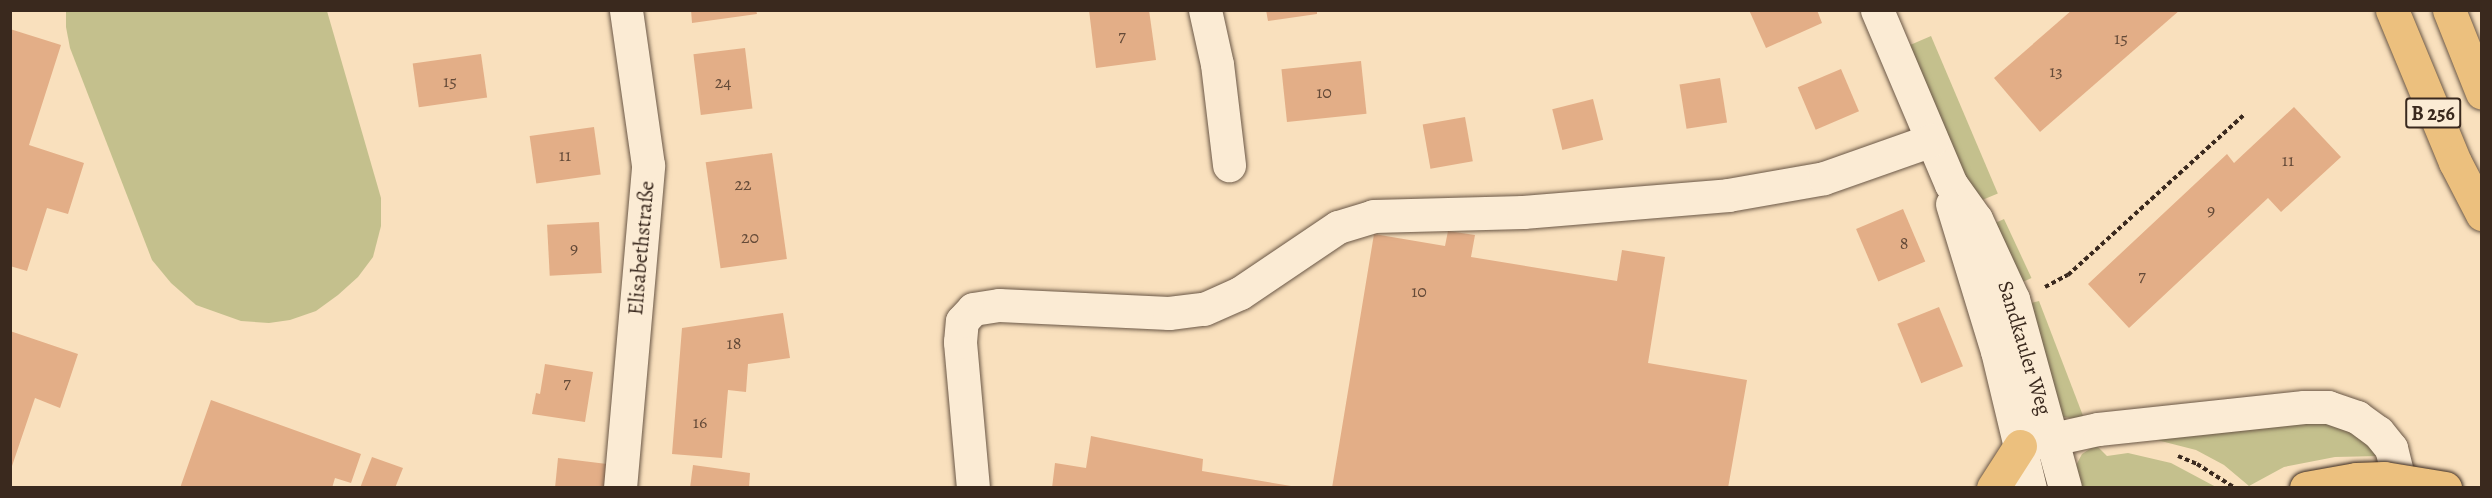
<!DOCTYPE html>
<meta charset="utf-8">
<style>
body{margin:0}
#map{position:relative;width:2492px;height:498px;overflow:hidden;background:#f9e0bd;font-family:Alegreya,serif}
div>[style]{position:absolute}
.green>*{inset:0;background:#c4c08d;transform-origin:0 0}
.building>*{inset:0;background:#e3ae87;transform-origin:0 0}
.path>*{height:4px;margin-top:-2px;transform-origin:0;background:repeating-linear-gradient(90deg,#3a291e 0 4.5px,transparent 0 7.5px)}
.roads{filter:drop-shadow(0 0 2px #6a5746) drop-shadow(0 0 2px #6a5746)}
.minor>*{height:33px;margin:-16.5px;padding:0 16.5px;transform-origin:16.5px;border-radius:16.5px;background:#fbebd4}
.highway>*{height:33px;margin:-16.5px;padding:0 16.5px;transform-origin:16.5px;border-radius:16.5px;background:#ecc07e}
.bridges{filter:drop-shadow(0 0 2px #3a291e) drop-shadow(0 0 2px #3a291e)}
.highway-bridge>*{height:33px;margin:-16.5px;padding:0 16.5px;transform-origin:16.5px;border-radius:16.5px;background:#ecc07e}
span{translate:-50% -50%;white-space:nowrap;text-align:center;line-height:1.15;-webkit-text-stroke:6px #fbebd4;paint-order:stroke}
.number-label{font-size:18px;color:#644a38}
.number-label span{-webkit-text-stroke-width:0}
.shield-label span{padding:2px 4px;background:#fbebd4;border:2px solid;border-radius:4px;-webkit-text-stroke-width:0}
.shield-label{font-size:20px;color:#3a291e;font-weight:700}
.street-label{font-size:21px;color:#3a291e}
.frame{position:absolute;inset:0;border:12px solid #3a291e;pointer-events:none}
</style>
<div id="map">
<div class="green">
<i style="clip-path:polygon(66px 11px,327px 11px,381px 198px,381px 226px,373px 257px,358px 277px,338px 295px,316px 311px,290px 320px,269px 323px,241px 321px,196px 305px,171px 283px,152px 260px,70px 48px,66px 27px)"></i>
<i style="left:1931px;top:36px;width:171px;height:24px;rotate:67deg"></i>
<i style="left:2004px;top:219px;width:65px;height:18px;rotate:65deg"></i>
<i style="clip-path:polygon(2039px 301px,2085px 421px,2059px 416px,2027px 304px)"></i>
<i style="clip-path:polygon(2328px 420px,2364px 436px,2379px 456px,2335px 457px,2284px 467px,2249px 486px,2224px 465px,2196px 450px,2153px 439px)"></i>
<i style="clip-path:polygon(2096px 445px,2107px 456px,2128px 453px,2171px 463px,2216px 487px,2076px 487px,2072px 473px,2082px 454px)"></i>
</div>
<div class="building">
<i style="clip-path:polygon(691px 10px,756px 10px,757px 14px,692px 23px)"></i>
<i style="clip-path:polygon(1089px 10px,1149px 10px,1156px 60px,1096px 68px)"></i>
<i style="clip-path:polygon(1266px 10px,1317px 10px,1317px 14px,1268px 21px)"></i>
<i style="clip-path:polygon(1749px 10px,1817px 10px,1822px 23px,1766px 48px)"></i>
<i style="clip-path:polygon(2072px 10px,2180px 10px,2040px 132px,1994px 78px)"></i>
<i style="clip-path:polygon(10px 29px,61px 45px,29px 145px,84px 163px,68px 214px,47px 208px,27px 271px,10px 266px)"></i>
<i style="left:745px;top:48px;width:61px;height:52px;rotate:83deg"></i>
<i style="left:481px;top:54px;width:44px;height:69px;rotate:82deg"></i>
<i style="left:1361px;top:61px;width:53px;height:80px;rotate:84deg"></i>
<i style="left:1841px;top:69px;width:46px;height:47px;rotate:67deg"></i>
<i style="left:1720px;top:78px;width:45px;height:41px;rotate:81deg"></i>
<i style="left:1593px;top:99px;width:42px;height:42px;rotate:76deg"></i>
<i style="clip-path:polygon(2294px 107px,2341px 157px,2281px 212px,2268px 198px,2129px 328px,2088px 284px,2227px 154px,2234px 163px)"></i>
<i style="left:1465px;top:117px;width:45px;height:43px;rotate:80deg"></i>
<i style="left:594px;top:127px;width:48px;height:65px;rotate:82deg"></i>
<i style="left:772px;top:153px;width:107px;height:67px;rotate:82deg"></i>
<i style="left:1903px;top:209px;width:57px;height:51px;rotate:67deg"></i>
<i style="left:599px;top:222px;width:51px;height:52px;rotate:87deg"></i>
<i style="clip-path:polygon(1448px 231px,1475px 235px,1471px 257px,1617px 281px,1622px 250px,1665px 257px,1648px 363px,1747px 380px,1728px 488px,1332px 488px,1374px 234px,1445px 246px)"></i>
<i style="left:1939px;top:307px;width:64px;height:45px;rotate:68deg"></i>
<i style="clip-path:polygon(783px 313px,790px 358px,748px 364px,746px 392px,728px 390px,722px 458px,672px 454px,682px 328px)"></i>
<i style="clip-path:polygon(10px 331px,78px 354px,60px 408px,35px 398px,11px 469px)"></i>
<i style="clip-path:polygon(545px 364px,593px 372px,585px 422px,532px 414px,536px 393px,540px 394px)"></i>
<i style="clip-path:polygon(211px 400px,361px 454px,351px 483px,335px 478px,332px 488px,180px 488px)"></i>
<i style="clip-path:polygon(1091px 436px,1203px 459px,1202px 471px,1303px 488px,1052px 488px,1055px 463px,1086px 468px)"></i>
<i style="clip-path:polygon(372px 457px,403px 468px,395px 488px,360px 488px)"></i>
<i style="clip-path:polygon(558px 458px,607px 464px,604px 488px,555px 488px)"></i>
<i style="clip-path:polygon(693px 465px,750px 473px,749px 488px,690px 488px)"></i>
</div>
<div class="path">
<i style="left:2045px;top:287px;width:26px;rotate:-28deg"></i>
<i style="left:2068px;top:275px;width:238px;rotate:-42.3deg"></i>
<i style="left:2178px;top:456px;width:21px;rotate:23deg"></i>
<i style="left:2197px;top:464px;width:45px;rotate:32.3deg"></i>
</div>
<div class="roads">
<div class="minor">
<i style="left:1205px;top:10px;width:55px;rotate:77.5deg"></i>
<i style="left:1217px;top:64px;width:102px;rotate:83.2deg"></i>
<i style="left:1877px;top:10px;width:189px;rotate:67deg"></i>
<i style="left:1951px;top:184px;width:43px;rotate:54.5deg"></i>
<i style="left:1976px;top:219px;width:88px;rotate:65.2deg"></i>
<i style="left:2013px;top:299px;width:196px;rotate:74.6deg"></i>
<i style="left:1952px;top:204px;width:154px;rotate:73deg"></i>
<i style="left:1997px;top:351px;width:141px;rotate:76.5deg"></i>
<i style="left:2030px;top:444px;width:70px;rotate:-12.4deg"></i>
<i style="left:2098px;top:429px;width:207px;rotate:-6.1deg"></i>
<i style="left:2304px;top:407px;width:24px"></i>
<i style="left:2328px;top:407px;width:31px;rotate:19deg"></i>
<i style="left:2357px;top:417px;width:26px;rotate:36deg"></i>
<i style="left:2378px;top:432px;width:21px;rotate:51deg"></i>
<i style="left:2391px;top:448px;width:41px;rotate:76deg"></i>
<i style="left:620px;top:488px;width:324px;rotate:-85deg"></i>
<i style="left:648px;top:165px;width:157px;rotate:-98.1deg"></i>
<i style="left:973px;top:488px;width:147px;rotate:-95.1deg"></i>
<i style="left:960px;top:342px;width:21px;rotate:-85deg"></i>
<i style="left:962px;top:321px;width:16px;rotate:-47deg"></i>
<i style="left:973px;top:309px;width:26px;rotate:-9deg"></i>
<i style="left:999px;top:305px;width:170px;rotate:2.7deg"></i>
<i style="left:1169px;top:313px;width:35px;rotate:-7deg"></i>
<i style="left:1204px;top:309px;width:39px;rotate:-24deg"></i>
<i style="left:1240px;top:293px;width:118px;rotate:-34deg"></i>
<i style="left:1338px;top:227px;width:37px;rotate:-17deg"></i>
<i style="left:1373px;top:216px;width:150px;rotate:-1.5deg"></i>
<i style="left:1523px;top:212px;width:206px;rotate:-4.7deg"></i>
<i style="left:1728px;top:195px;width:97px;rotate:-10deg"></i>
<i style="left:1824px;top:178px;width:114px;rotate:-19.4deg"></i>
</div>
<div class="highway">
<i style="left:2392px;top:10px;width:165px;rotate:67.5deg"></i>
<i style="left:2455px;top:162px;width:59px;rotate:62.6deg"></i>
<i style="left:2449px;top:10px;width:89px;rotate:68.3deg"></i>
<i style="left:1993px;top:488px;width:50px;rotate:-57.3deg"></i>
</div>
</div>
<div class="bridges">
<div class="highway-bridge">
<i style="left:2306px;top:488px;width:51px;rotate:-10.2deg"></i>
<i style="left:2356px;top:479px;width:28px;rotate:-2deg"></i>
<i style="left:2384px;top:478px;width:62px;rotate:9.3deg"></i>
</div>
</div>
<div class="number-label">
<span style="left:1122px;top:35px">7</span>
<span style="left:2121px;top:38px">15</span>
<span style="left:2056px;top:71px">13</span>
<span style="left:450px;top:81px">15</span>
<span style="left:723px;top:82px">24</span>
<span style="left:1324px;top:92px">10</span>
<span style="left:565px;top:155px">11</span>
<span style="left:2288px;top:160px">11</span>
<span style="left:743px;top:184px">22</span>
<span style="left:2211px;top:210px">9</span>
<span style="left:750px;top:237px">20</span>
<span style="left:1904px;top:243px">8</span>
<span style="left:574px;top:248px">9</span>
<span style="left:2142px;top:275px">7</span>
<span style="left:1419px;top:291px">10</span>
<span style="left:734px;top:343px">18</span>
<span style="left:567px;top:382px">7</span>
<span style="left:700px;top:422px">16</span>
</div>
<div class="shield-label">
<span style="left:2433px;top:113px">B 256</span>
</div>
<div class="street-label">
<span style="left:641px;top:248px;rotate:-85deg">Elisabethstraße</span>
<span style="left:2025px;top:348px;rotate:73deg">Sandkauler Weg</span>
</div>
<div class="frame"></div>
</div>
